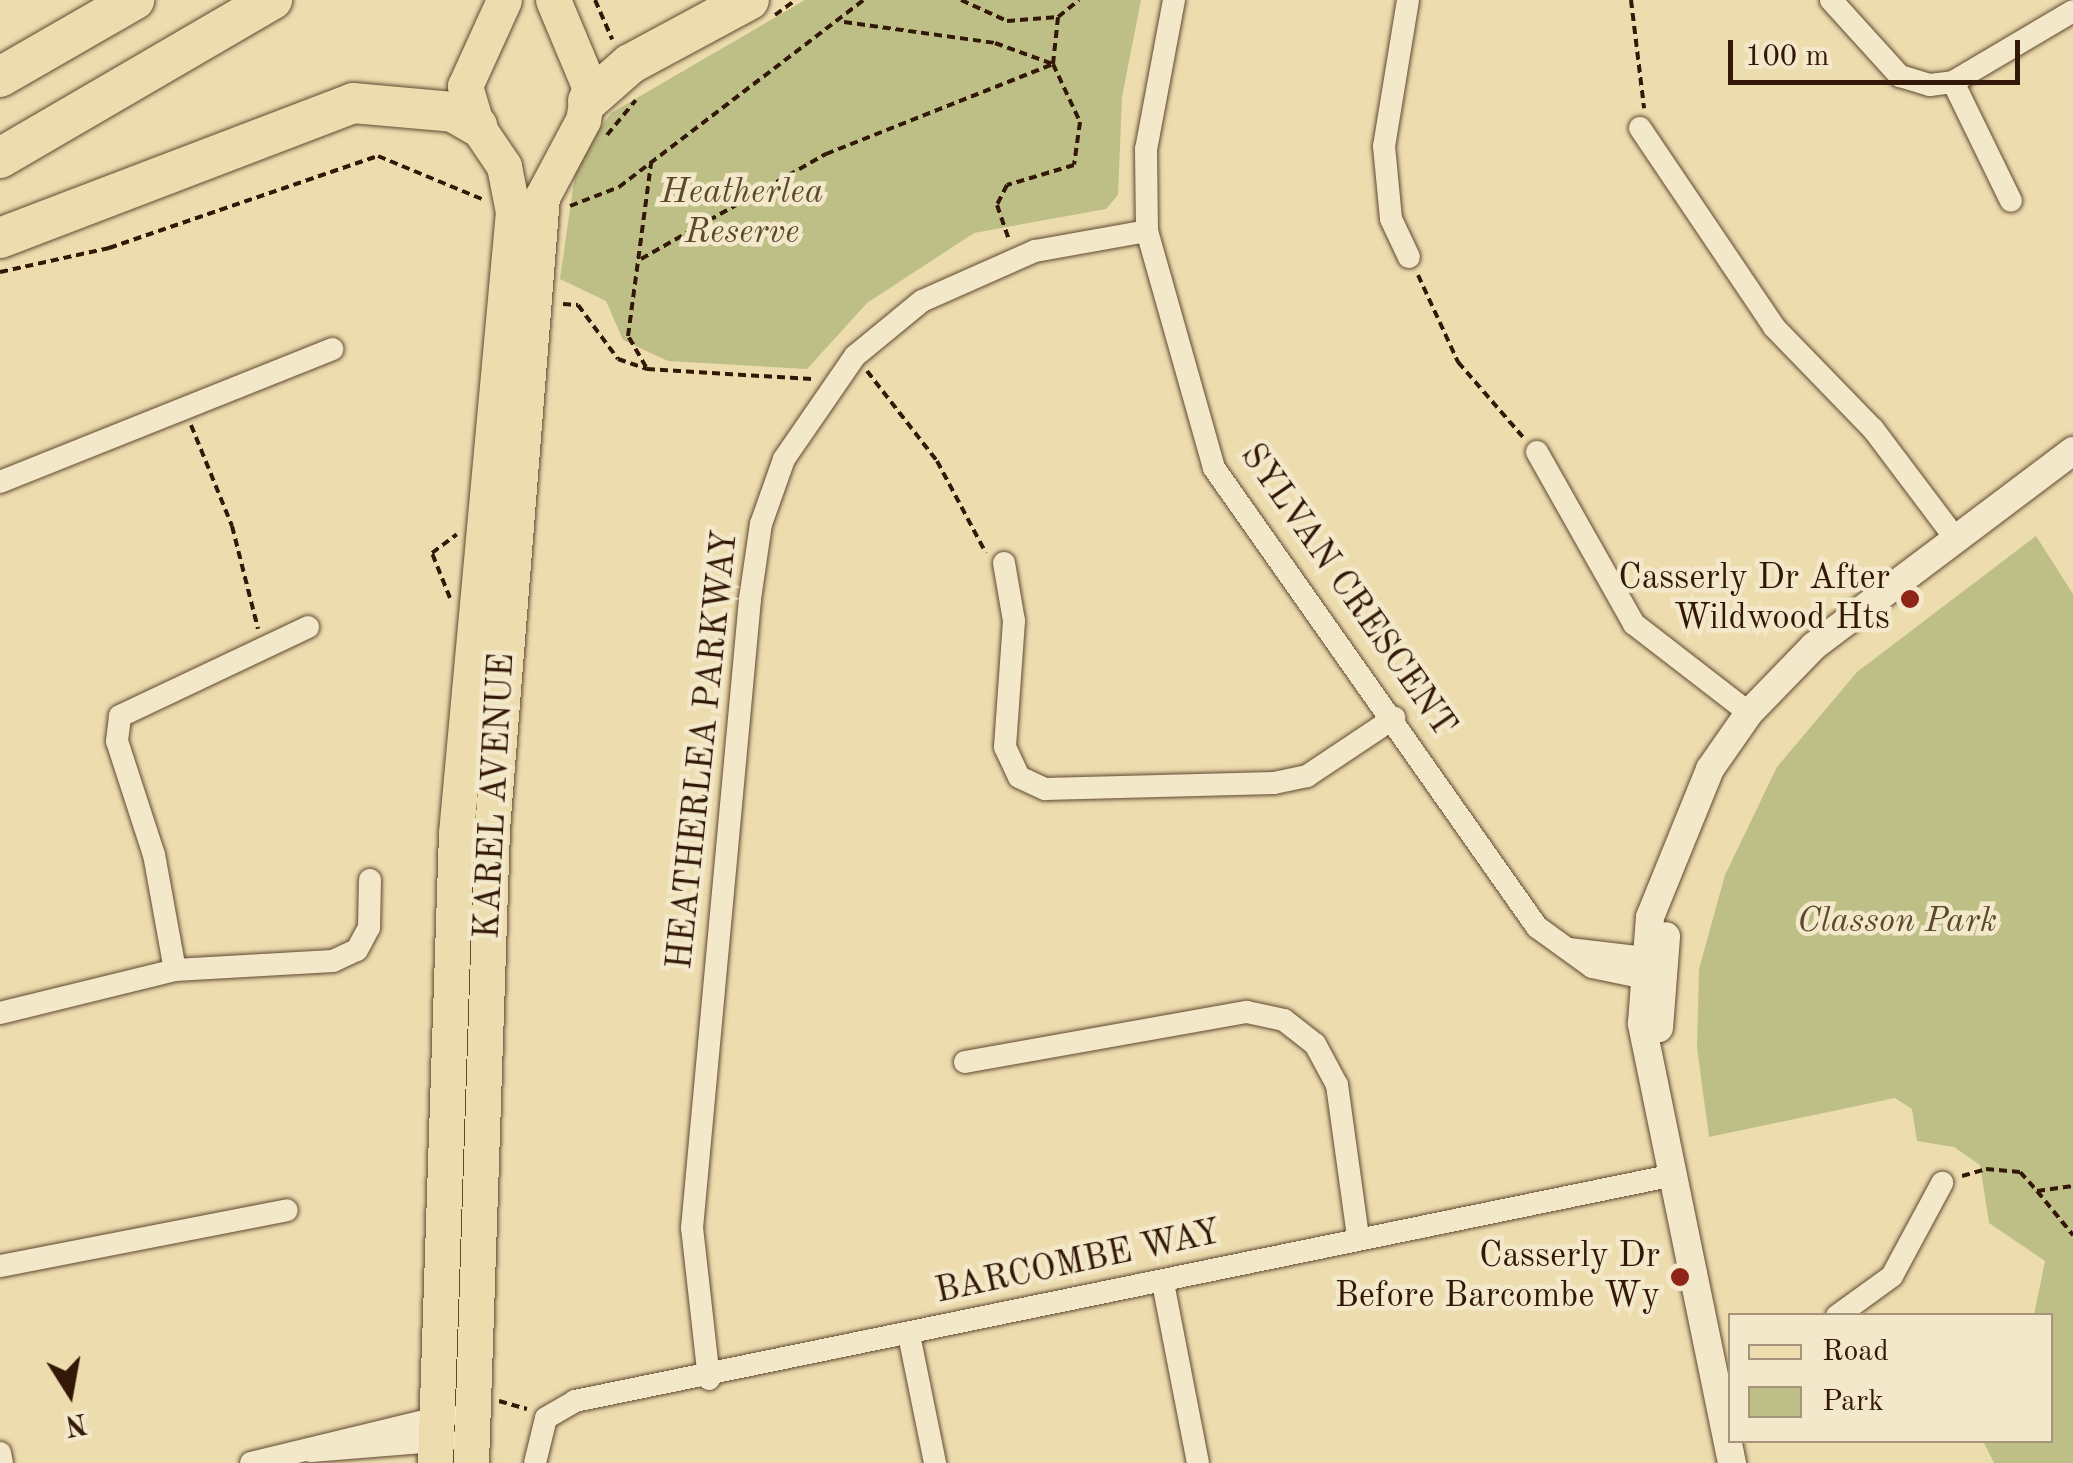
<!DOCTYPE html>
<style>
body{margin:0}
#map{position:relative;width:2073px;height:1463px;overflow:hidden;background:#ecdcae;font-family:"Old Standard TT",serif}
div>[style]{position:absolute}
.green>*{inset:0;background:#bdbf87}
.path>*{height:4px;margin-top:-2px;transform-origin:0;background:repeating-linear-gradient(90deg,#331707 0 8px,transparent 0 13px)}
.roads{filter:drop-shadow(0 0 2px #614831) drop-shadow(0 0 2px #614831)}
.minor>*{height:22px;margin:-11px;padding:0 11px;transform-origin:11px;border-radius:11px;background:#f3e8ca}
.tertiary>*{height:28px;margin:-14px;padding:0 14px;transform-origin:14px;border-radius:14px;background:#f3e8ca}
.primary>*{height:35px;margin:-17.5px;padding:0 17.5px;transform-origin:17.5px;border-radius:17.5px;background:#ecdcae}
.motorway>*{height:40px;margin:-20px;padding:0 20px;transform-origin:20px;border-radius:20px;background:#ecdcae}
.dots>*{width:28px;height:28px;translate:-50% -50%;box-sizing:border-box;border:5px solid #f3e8ca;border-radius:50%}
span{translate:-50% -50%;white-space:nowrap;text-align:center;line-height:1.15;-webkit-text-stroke:9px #f3e8ca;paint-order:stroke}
.park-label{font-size:35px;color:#5c492d;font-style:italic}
.poi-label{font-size:35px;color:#331707}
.right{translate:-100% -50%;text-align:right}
.street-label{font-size:35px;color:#331707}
.legend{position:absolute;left:1728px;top:1313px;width:325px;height:130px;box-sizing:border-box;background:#f3e8ca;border:2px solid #a6947c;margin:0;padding:12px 18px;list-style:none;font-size:30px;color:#331707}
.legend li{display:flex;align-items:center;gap:20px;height:50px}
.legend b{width:50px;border:2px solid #a6947c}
.north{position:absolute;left:20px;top:1343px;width:100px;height:100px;-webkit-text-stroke:8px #f3e8ca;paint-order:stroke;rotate:169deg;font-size:28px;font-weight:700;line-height:40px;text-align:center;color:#331707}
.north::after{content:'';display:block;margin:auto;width:35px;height:45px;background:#331707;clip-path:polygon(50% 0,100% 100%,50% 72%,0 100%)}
.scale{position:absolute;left:1728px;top:40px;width:292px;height:45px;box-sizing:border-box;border:5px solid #331707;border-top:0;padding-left:12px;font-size:30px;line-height:35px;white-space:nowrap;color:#331707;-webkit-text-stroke:8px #f3e8ca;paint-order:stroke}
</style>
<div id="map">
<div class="green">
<i style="clip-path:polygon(805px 0,1141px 0,1122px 97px,1118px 195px,1106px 209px,974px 233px,867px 303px,807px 369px,668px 361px,623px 340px,606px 301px,560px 279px,577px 160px,611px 113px)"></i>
<i style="clip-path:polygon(2036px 536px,2073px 594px,2073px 1463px,1994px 1463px,1983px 1441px,2050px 1440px,2050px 1316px,2034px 1315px,2045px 1261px,1989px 1223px,1980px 1165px,1954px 1147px,1917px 1141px,1912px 1109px,1895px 1098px,1709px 1137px,1697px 1048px,1699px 969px,1725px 875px,1777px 767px,1857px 672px)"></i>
</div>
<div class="path">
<i style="left:595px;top:0;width:43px;rotate:66.4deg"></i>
<i style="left:961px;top:0;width:51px;rotate:24.5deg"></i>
<i style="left:1007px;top:21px;width:51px;rotate:-4.5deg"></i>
<i style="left:1058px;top:17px;width:27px;rotate:-39deg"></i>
<i style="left:1631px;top:0;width:109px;rotate:83.1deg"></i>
<i style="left:775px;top:15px;width:26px;rotate:-36deg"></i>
<i style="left:844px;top:22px;width:152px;rotate:7.9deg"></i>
<i style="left:995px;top:43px;width:62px;rotate:19.9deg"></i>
<i style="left:1053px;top:64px;width:64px;rotate:65deg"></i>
<i style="left:1080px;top:122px;width:43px;rotate:97.9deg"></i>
<i style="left:1074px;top:165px;width:70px;rotate:163.4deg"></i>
<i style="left:1007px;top:185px;width:22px;rotate:117deg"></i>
<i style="left:997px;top:205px;width:36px;rotate:71deg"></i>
<i style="left:607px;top:135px;width:45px;rotate:-50.4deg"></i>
<i style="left:570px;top:206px;width:53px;rotate:-21.2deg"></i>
<i style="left:619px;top:187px;width:308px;rotate:-37.4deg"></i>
<i style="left:641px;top:259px;width:213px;rotate:-29.6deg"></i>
<i style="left:826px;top:154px;width:244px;rotate:-21.6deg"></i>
<i style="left:1053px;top:64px;width:47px;rotate:-83.9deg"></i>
<i style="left:0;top:272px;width:112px;rotate:-12.4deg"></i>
<i style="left:109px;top:248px;width:284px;rotate:-18.9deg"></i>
<i style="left:378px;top:156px;width:115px;rotate:22.5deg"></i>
<i style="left:1418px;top:275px;width:96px;rotate:65.3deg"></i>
<i style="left:1458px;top:362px;width:99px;rotate:49.1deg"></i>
<i style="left:563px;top:304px;width:15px;rotate:4deg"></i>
<i style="left:578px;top:305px;width:67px;rotate:53.5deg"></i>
<i style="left:618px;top:359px;width:31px;rotate:19deg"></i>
<i style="left:647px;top:369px;width:165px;rotate:3.5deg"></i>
<i style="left:646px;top:367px;width:36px;rotate:-120deg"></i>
<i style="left:628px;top:336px;width:174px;rotate:-82.4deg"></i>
<i style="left:867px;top:371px;width:114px;rotate:52.1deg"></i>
<i style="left:937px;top:461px;width:104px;rotate:62deg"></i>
<i style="left:191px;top:425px;width:109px;rotate:67.9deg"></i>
<i style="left:232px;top:526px;width:106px;rotate:75.8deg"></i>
<i style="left:450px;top:598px;width:48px;rotate:-111.8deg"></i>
<i style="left:432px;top:553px;width:31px;rotate:-37deg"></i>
<i style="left:1962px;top:1176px;width:25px;rotate:-16deg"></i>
<i style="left:1986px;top:1169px;width:34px;rotate:5deg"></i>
<i style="left:2020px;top:1172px;width:25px;rotate:48deg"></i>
<i style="left:2037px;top:1191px;width:36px;rotate:-8deg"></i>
<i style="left:2037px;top:1191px;width:57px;rotate:50.7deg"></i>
<i style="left:499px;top:1401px;width:29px;rotate:16deg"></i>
</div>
<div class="roads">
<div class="minor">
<i style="left:1174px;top:0;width:152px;rotate:100.6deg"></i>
<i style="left:1146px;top:149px;width:82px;rotate:89.3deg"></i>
<i style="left:1147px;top:231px;width:246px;rotate:74.2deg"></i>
<i style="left:1214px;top:468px;width:561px;rotate:54.87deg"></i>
<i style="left:1537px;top:927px;width:68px;rotate:36deg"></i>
<i style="left:1592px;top:967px;width:69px;rotate:11.6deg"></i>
<i style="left:1408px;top:0;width:148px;rotate:99.3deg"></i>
<i style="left:1384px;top:146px;width:73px;rotate:84.5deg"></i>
<i style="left:1391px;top:219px;width:42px;rotate:64.7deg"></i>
<i style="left:1831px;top:0;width:103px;rotate:47.8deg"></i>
<i style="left:1900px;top:76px;width:31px;rotate:17deg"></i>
<i style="left:1930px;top:85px;width:23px;rotate:-7deg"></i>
<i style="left:1953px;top:82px;width:139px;rotate:-30.6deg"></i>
<i style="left:1953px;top:82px;width:132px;rotate:64deg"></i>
<i style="left:1640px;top:128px;width:240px;rotate:56deg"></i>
<i style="left:1774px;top:327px;width:142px;rotate:45.9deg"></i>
<i style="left:1873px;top:429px;width:136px;rotate:53deg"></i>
<i style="left:1537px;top:452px;width:197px;rotate:60.6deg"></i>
<i style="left:1634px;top:624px;width:145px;rotate:37.7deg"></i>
<i style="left:0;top:482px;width:358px;rotate:-21.8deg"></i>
<i style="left:1004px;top:563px;width:59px;rotate:80.2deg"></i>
<i style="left:1014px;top:621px;width:126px;rotate:94.1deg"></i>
<i style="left:1005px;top:747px;width:33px;rotate:65deg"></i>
<i style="left:1019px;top:777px;width:29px;rotate:25deg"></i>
<i style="left:1045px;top:789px;width:229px;rotate:-1.5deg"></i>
<i style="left:1274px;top:783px;width:34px;rotate:-12deg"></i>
<i style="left:1307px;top:776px;width:105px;rotate:-33.7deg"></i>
<i style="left:1569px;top:949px;width:94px;rotate:6.7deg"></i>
<i style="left:175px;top:970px;width:117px;rotate:-100.3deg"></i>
<i style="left:154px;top:855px;width:120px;rotate:-108deg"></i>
<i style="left:117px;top:741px;width:25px;rotate:-83deg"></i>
<i style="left:120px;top:716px;width:208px;rotate:-25.3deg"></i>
<i style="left:0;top:1013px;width:180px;rotate:-13.8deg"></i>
<i style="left:175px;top:970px;width:158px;rotate:-3.3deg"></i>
<i style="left:333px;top:961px;width:26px;rotate:-25deg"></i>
<i style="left:357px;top:950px;width:26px;rotate:-62deg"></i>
<i style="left:369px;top:927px;width:47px;rotate:-88.8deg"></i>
<i style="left:965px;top:1062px;width:286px;rotate:-10.1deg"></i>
<i style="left:1247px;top:1012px;width:38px;rotate:12deg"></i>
<i style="left:1284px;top:1020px;width:39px;rotate:38deg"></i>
<i style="left:1315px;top:1044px;width:47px;rotate:61.8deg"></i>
<i style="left:1337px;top:1085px;width:152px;rotate:82.1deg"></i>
<i style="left:0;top:1266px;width:292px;rotate:-11deg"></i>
<i style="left:1163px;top:1283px;width:183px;rotate:79deg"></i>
<i style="left:1837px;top:1316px;width:68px;rotate:-36deg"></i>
<i style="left:1892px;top:1276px;width:106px;rotate:-61.7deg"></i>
<i style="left:909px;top:1335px;width:131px;rotate:78.5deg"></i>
<i style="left:709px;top:1379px;width:152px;rotate:-96.4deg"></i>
<i style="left:692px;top:1228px;width:632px;rotate:-84.73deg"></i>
<i style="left:750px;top:599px;width:76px;rotate:-81.7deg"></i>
<i style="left:761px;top:524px;width:69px;rotate:-70.5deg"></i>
<i style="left:784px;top:459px;width:125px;rotate:-55.4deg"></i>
<i style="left:855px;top:356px;width:87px;rotate:-39.4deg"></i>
<i style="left:922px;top:301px;width:124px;rotate:-23.9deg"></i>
<i style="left:1035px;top:251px;width:114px;rotate:-10.1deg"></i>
<i style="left:311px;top:1451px;width:137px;rotate:-4.6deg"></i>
<i style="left:0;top:1453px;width:10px;rotate:79deg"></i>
<i style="left:251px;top:1463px;width:204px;rotate:-13.6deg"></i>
<i style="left:535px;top:1463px;width:46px;rotate:-76.3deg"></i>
<i style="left:546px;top:1418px;width:34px;rotate:-30deg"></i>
<i style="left:575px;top:1401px;width:1122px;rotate:-11.62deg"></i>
</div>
<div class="tertiary">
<i style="left:1659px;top:1028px;width:92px;rotate:-85.6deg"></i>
<i style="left:1732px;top:1463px;width:449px;rotate:-101.6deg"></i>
<i style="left:1642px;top:1023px;width:106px;rotate:-85.7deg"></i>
<i style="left:1650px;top:917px;width:160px;rotate:-67.9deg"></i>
<i style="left:1710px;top:769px;width:68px;rotate:-55.1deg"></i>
<i style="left:1749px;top:713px;width:93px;rotate:-45.9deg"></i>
<i style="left:1814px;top:646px;width:324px;rotate:-37deg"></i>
</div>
<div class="primary">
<i style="left:435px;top:1463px;width:630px;rotate:-88.09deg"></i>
<i style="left:456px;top:833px;width:624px;rotate:-84.76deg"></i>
<i style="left:513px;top:212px;width:47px;rotate:-101.1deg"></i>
<i style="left:504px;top:166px;width:48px;rotate:-124deg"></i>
<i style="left:477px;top:126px;width:42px;rotate:-106.7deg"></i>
<i style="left:465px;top:86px;width:94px;rotate:-65.6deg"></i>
<i style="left:471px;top:1463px;width:634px;rotate:-88.1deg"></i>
<i style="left:492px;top:829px;width:634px;rotate:-85.48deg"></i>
<i style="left:542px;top:197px;width:87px;rotate:-62deg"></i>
<i style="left:583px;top:120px;width:35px;rotate:-80deg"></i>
<i style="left:589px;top:86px;width:93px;rotate:-112.7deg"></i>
</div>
<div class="motorway">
<i style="left:0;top:77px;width:155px;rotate:-29.9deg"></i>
<i style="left:588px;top:101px;width:56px;rotate:-41.4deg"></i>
<i style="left:630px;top:64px;width:135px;rotate:-28.3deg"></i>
<i style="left:0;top:158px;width:315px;rotate:-30.2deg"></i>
<i style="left:0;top:238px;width:378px;rotate:-20.9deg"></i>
<i style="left:353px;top:103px;width:100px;rotate:5.1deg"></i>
<i style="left:453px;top:112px;width:28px;rotate:30deg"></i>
</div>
</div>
<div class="dots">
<i style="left:1910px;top:599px;background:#8f2418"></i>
<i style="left:1680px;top:1277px;background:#8f2418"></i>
</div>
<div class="park-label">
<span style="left:742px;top:213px">Heatherlea<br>Reserve</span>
<span style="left:1897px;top:922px">Classon Park</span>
</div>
<div class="poi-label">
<span class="right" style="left:1890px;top:599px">Casserly Dr After<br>Wildwood Hts</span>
<span class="right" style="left:1660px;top:1277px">Casserly Dr<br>Before Barcombe Wy</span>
</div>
<div class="street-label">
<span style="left:1347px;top:591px;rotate:55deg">SYLVAN CRESCENT</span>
<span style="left:704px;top:750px;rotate:-84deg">HEATHERLEA PARKWAY</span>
<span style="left:496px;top:796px;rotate:-87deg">KAREL AVENUE</span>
<span style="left:1078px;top:1263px;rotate:-12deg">BARCOMBE WAY</span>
</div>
<ul class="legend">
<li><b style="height:12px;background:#ecdcae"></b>Road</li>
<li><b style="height:28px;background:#bdbf87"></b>Park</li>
</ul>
<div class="north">N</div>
<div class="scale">100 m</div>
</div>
